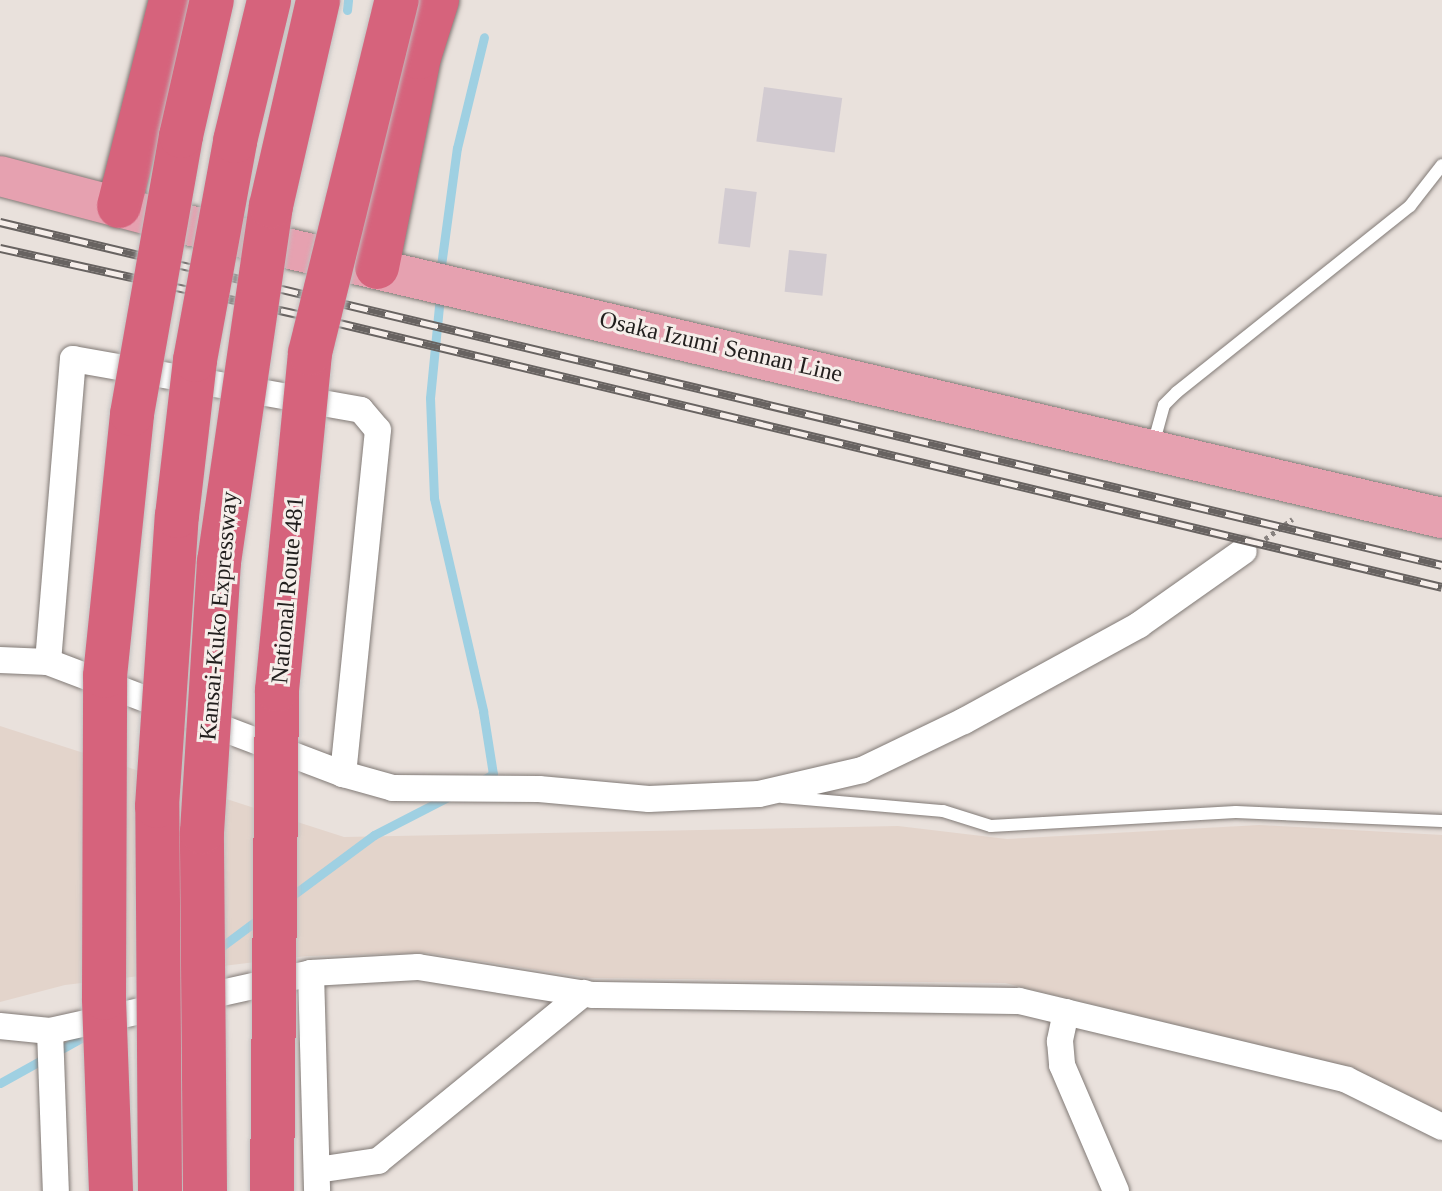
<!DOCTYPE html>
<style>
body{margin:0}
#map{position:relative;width:1442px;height:1191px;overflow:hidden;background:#e9e1dc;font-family:Georgia,serif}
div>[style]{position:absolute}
.built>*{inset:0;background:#e3d4cb}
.stream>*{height:9px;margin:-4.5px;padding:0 4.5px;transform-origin:4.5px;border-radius:4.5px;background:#9fd0e2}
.building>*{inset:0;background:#d2cbd1;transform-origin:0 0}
.path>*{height:5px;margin-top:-2.5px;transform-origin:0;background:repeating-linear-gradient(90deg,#88827f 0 4px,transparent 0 8px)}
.roads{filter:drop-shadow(0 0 2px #817a76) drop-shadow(0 0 2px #817a76)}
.lane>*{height:12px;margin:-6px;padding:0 6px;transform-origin:6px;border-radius:6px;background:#fff}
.street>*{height:26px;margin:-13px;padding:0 13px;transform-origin:13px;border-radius:13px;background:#fff}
.primary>*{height:40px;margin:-20px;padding:0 20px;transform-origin:20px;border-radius:20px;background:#e6a1b0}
.highway>*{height:44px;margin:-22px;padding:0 22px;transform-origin:22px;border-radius:22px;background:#d6637c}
.rail>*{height:9px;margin-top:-4.5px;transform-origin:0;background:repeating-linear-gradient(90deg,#f6eeea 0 18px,#686361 0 36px);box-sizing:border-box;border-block:2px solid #686361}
.bridges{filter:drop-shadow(0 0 2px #c1c0c0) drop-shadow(0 0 2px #c1c0c0)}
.highway-bridge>*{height:44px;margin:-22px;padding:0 22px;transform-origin:22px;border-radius:22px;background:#d6637c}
span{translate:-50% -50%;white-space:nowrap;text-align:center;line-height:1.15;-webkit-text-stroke:6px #f6eeea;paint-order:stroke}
.street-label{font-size:24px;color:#221f1e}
</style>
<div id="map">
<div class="built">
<i style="clip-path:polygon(0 726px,344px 837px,898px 826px,1007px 839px,1259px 825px,1442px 835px,1442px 1112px,1350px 1067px,1005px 983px,590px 978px,427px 953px,307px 956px,65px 985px,0 1002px)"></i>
</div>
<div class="stream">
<i style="left:347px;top:10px;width:10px;rotate:-84deg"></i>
<i style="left:440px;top:273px;width:126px;rotate:-82.3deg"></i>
<i style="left:457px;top:148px;width:114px;rotate:-76.3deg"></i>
<i style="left:440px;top:296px;width:102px;rotate:95.6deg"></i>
<i style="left:430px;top:398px;width:100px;rotate:87.7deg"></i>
<i style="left:434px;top:498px;width:219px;rotate:77deg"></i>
<i style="left:483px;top:711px;width:64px;rotate:81deg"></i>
<i style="left:493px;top:774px;width:12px;rotate:149deg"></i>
<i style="left:289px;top:898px;width:106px;rotate:-36.5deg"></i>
<i style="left:374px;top:835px;width:83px;rotate:-27.2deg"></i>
<i style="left:217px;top:950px;width:54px;rotate:-36.7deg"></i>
<i style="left:0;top:1083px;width:105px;rotate:-29deg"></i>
</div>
<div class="building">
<i style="left:764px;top:87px;width:79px;height:55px;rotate:8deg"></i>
<i style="left:725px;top:188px;width:32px;height:56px;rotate:7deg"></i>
<i style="left:789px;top:250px;width:38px;height:42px;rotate:6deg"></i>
</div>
<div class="path">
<i style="left:1265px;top:539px;width:34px;rotate:-36deg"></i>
</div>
<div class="roads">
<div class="lane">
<i style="left:1153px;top:445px;width:41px;rotate:-74.6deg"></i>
<i style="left:1164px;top:405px;width:18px;rotate:-45deg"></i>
<i style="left:1177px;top:392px;width:298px;rotate:-38.6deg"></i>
<i style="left:1410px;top:206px;width:52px;rotate:-52deg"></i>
<i style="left:782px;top:797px;width:162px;rotate:5deg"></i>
<i style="left:943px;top:811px;width:50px;rotate:17.4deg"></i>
<i style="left:991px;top:826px;width:245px;rotate:-3.3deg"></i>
<i style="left:1236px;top:812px;width:206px;rotate:2.5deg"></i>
</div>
<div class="street">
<i style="left:0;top:660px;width:48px;rotate:2.4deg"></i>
<i style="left:48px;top:662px;width:316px;rotate:20.8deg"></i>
<i style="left:343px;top:774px;width:52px;rotate:15.6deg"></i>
<i style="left:393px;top:788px;width:146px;rotate:0.4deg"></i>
<i style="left:539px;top:789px;width:110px;rotate:5.2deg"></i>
<i style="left:649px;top:799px;width:110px;rotate:-2.6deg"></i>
<i style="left:759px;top:794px;width:106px;rotate:-13.1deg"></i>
<i style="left:862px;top:770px;width:113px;rotate:-25.7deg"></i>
<i style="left:964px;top:721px;width:200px;rotate:-28.7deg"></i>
<i style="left:1139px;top:625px;width:128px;rotate:-35.2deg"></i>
<i style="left:48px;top:662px;width:304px;rotate:-85.3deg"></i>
<i style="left:73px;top:359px;width:292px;rotate:10deg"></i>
<i style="left:361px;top:410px;width:26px;rotate:50deg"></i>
<i style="left:378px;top:430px;width:346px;rotate:95.8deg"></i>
<i style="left:311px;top:973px;width:218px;rotate:88.4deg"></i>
<i style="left:1066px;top:1012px;width:30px;rotate:102deg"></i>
<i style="left:1060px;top:1041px;width:24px;rotate:85deg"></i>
<i style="left:1062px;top:1065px;width:137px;rotate:66.8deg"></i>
<i style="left:0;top:1026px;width:50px;rotate:5.7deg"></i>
<i style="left:50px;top:1031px;width:267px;rotate:-12.5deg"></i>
<i style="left:311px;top:973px;width:107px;rotate:-3.2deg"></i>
<i style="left:418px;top:967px;width:177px;rotate:9.1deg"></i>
<i style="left:593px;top:995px;width:426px;rotate:0.8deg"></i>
<i style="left:1019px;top:1001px;width:337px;rotate:13.5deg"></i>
<i style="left:1347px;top:1080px;width:106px;rotate:26.3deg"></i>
<i style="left:50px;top:1031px;width:160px;rotate:87.9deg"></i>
<i style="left:317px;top:1170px;width:62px;rotate:-8.4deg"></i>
<i style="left:378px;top:1161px;width:266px;rotate:-39.2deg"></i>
</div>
<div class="primary">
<i style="left:0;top:176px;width:185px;rotate:14.7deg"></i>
<i style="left:179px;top:223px;width:1297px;rotate:13.15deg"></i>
</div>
<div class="highway">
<i style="left:119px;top:206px;width:212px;rotate:-75.8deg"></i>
<i style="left:377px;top:267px;width:214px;rotate:-78.7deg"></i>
<i style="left:419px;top:57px;width:60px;rotate:-72.5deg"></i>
</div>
</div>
<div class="rail">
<i style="left:0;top:222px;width:1482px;rotate:13.38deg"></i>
<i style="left:0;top:248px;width:343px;rotate:12.5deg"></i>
<i style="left:335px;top:322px;width:1138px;rotate:13.46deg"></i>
</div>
<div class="bridges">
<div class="highway-bridge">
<i style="left:111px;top:1191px;width:193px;rotate:-92.1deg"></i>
<i style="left:104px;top:998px;width:322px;rotate:-89.8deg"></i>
<i style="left:105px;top:676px;width:263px;rotate:-84.1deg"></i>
<i style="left:132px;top:414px;width:282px;rotate:-80deg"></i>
<i style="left:181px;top:136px;width:139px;rotate:-77.2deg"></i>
<i style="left:160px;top:1191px;width:385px;rotate:-90.4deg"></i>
<i style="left:157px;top:806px;width:291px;rotate:-86.1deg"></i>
<i style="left:177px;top:516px;width:157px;rotate:-83.4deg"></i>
<i style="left:195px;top:360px;width:223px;rotate:-79.6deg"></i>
<i style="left:235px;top:141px;width:145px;rotate:-76.4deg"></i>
<i style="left:205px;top:1191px;width:359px;rotate:-90.5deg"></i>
<i style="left:202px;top:832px;width:271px;rotate:-86.4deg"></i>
<i style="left:219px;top:562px;width:360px;rotate:-81.7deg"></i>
<i style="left:271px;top:206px;width:211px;rotate:-77.1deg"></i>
<i style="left:272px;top:1191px;width:501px;rotate:-89.43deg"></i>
<i style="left:277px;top:690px;width:339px;rotate:-84.4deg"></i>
<i style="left:310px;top:353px;width:364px;rotate:-76.2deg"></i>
</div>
</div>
<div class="street-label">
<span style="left:721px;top:347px;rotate:13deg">Osaka Izumi Sennan Line</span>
<span style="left:288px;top:590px;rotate:-85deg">National Route 481</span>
<span style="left:219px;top:616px;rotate:-85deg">Kansai-Kuko Expressway</span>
</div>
</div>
